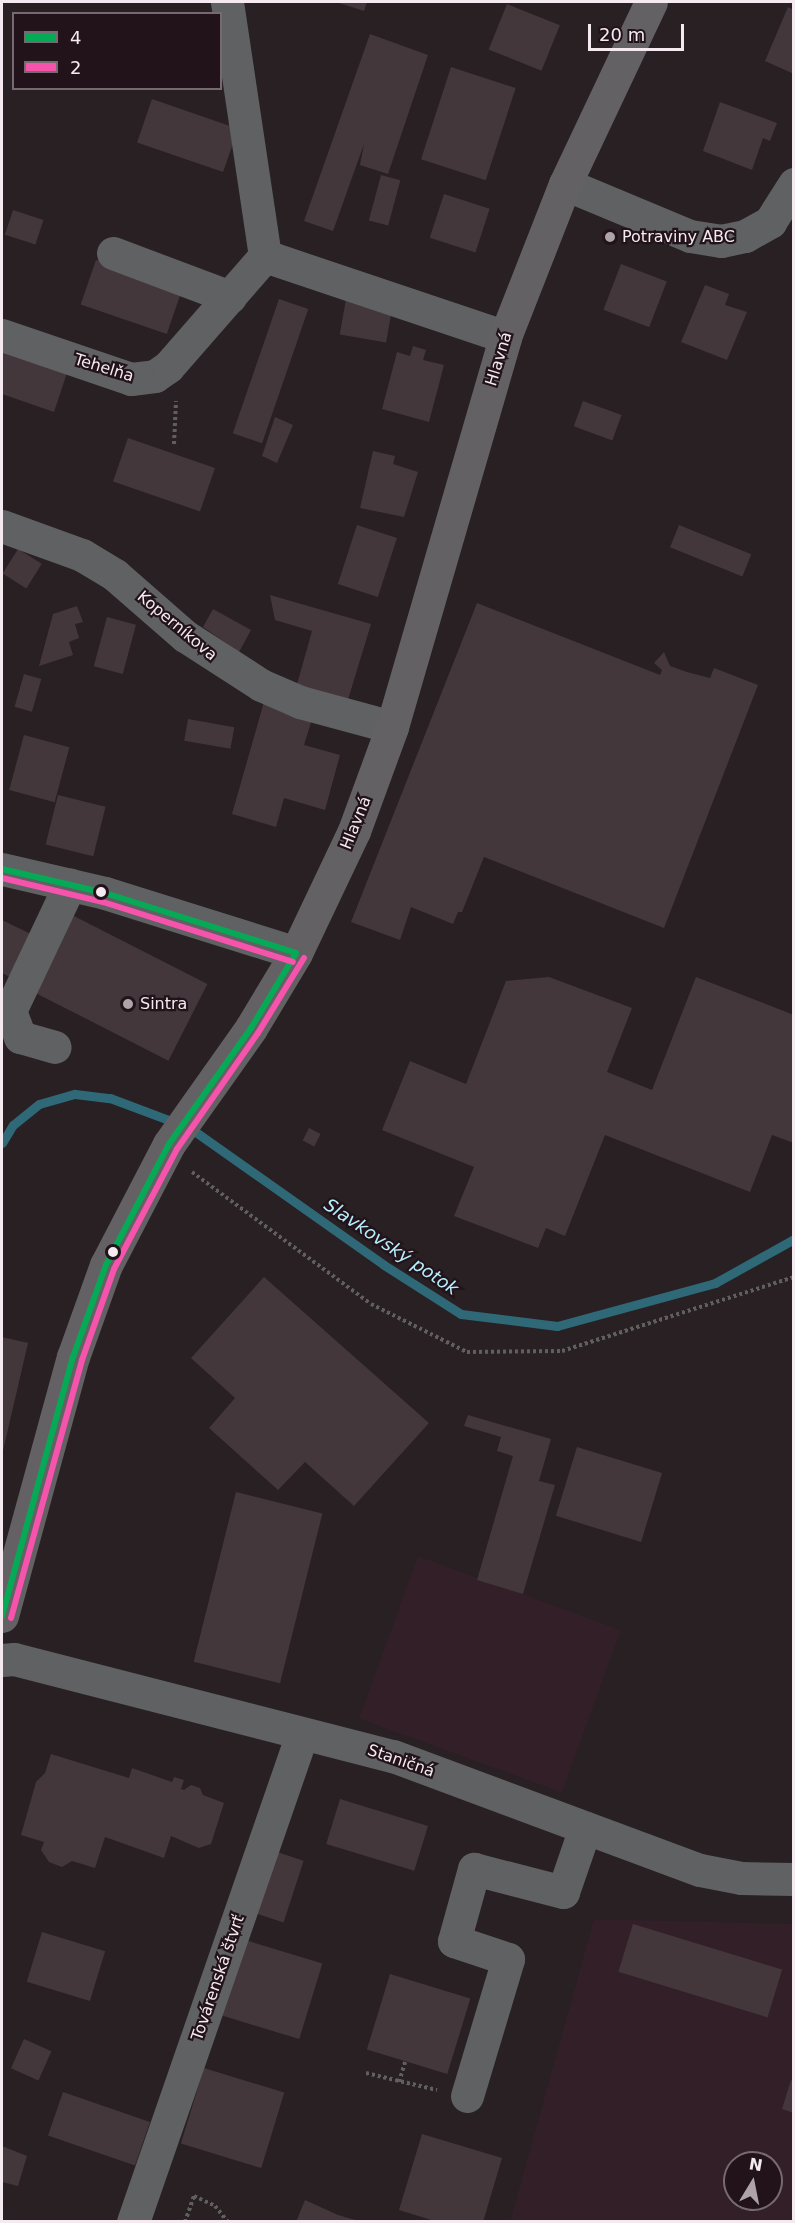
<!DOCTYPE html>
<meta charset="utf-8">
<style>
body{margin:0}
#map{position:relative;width:795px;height:2223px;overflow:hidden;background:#282023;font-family:"DejaVu Sans",sans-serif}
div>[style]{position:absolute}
.built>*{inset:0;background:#321f28;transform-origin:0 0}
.stream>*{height:9px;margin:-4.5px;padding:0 4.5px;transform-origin:4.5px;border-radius:4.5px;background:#2f6977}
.building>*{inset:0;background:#43373c;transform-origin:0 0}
.path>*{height:4px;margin-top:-2px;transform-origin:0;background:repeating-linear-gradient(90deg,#605f60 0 3px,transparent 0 6px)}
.minor>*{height:33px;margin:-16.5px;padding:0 16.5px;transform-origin:16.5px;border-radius:16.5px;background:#5f6162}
.major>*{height:33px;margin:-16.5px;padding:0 16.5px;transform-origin:16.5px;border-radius:16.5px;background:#636164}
.bus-1>*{height:6px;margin:-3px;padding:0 3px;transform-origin:3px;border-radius:3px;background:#06aa56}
.bus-2>*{height:6px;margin:-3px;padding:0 3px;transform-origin:3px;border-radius:3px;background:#f653ac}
.dots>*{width:16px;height:16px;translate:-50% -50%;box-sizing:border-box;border:3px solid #211319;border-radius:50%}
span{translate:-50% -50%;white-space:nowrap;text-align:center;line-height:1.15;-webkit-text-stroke:4.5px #211319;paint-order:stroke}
.poi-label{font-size:16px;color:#f5eaef}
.left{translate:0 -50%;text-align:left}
.street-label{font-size:16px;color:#f5eaef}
.water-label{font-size:18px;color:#b7eefd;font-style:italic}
.frame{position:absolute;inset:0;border:3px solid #f5eaef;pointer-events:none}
.legend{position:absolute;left:12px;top:12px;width:210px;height:78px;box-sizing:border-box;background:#211319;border:2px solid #76696f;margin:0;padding:8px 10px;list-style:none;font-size:18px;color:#f5eaef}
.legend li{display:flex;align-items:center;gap:12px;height:30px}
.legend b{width:30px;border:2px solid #76696f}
.north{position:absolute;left:723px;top:2151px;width:60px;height:60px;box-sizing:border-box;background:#211319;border:2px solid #76696f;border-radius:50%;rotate:10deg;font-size:16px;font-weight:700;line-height:24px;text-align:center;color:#f5eaef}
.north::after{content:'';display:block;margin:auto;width:21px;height:27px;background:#ada3a8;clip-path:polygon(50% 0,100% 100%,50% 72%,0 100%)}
.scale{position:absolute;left:588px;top:24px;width:96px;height:27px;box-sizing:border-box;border:3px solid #f5eaef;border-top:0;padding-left:8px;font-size:18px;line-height:21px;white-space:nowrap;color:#f5eaef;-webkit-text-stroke:4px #211319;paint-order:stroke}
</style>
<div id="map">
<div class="built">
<i style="left:418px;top:1556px;width:216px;height:173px;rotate:20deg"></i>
<i style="clip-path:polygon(evenodd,594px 1919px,793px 1924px,793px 2221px,510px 2222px,594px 1919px,735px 2163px,771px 2163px,771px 2199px,735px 2199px,735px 2163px)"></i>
</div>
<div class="stream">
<i style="left:2px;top:1143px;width:21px;rotate:-59deg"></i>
<i style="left:13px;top:1125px;width:33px;rotate:-39deg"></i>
<i style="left:39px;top:1104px;width:37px;rotate:-16deg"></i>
<i style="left:75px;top:1094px;width:35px;rotate:7deg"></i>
<i style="left:110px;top:1098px;width:85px;rotate:20.6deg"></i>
<i style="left:190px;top:1128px;width:237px;rotate:35.2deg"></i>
<i style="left:384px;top:1265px;width:91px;rotate:32.5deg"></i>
<i style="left:461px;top:1314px;width:97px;rotate:7.1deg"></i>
<i style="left:557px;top:1326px;width:164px;rotate:-15.2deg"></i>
<i style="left:715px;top:1283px;width:90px;rotate:-29.1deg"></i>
</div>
<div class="building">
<i style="clip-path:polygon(336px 2px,367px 2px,364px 11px)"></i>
<i style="left:507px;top:4px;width:57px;height:49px;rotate:22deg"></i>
<i style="clip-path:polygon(788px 7px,794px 10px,794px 74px,765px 61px)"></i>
<i style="clip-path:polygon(370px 34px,428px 55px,388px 174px,360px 165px,364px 144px,333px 231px,304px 221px)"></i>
<i style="left:451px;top:67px;width:68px;height:97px;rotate:18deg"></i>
<i style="left:152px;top:99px;width:91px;height:46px;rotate:19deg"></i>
<i style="clip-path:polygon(720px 102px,777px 123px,770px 141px,763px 138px,752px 170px,703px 151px)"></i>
<i style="left:381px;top:175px;width:20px;height:47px;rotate:15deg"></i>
<i style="left:444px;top:194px;width:48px;height:46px;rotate:18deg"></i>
<i style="left:13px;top:210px;width:32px;height:26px;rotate:18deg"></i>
<i style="left:96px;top:260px;width:91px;height:47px;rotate:19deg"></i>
<i style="left:621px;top:264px;width:49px;height:49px;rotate:21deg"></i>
<i style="clip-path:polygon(705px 285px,729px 294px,725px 305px,747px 312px,727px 360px,681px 342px)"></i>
<i style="left:279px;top:299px;width:31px;height:142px;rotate:19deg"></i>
<i style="left:346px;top:299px;width:47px;height:36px;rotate:10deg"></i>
<i style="clip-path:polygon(2px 345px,69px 367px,54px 412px,2px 394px)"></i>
<i style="clip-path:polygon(413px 346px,426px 350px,423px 360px,444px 365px,429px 422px,382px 409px,397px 352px,410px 356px)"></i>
<i style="left:583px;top:401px;width:41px;height:27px;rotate:20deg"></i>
<i style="clip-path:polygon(275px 417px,293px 425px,277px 463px,262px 456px)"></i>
<i style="left:128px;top:438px;width:92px;height:46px;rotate:19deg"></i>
<i style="clip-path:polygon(373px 451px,395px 456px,393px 464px,418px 472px,404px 517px,360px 508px)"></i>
<i style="left:357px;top:525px;width:42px;height:62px;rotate:18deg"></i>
<i style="left:679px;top:525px;width:78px;height:24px;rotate:22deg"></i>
<i style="left:18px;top:549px;width:28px;height:29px;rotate:32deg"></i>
<i style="clip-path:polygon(270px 595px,371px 624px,347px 703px,296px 688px,312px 631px,275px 620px)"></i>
<i style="clip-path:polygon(477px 603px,660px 675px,662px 670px,654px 663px,664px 652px,670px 666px,687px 672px,710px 678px,714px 668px,758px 685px,664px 928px,484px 857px,462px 912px,458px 912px,453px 924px,411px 907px,400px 940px,351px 922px)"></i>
<i style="clip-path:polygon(77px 606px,83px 622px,75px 624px,79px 638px,69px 642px,73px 655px,39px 666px,53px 614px)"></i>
<i style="clip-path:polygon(213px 609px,251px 630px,239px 652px,203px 627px)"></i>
<i style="left:107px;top:617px;width:30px;height:51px;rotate:15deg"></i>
<i style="left:24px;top:674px;width:18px;height:34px;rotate:16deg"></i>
<i style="clip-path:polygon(264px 702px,313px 716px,304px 745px,340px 755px,325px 810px,284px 798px,276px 827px,232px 814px)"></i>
<i style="left:188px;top:719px;width:47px;height:22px;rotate:10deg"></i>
<i style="left:24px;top:735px;width:47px;height:57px;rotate:15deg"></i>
<i style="left:58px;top:795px;width:49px;height:51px;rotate:14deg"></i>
<i style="left:72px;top:915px;width:152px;height:86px;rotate:27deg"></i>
<i style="clip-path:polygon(2px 920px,35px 936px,14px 979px,2px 973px)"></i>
<i style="clip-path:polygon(549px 977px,632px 1008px,607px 1072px,652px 1090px,696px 977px,794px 1015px,794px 1143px,772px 1135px,750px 1192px,605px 1135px,565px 1236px,546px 1228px,538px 1248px,454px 1216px,474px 1167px,382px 1130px,410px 1061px,466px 1084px,506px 981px)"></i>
<i style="left:309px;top:1128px;width:13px;height:14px;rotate:27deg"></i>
<i style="clip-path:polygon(264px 1277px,429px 1423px,354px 1506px,305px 1462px,278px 1490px,209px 1428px,235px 1398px,191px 1358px)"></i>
<i style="clip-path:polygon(2px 1337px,28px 1343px,2px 1455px)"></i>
<i style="clip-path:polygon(468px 1415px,551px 1439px,539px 1481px,555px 1485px,523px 1594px,477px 1580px,513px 1456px,497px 1451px,501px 1437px,464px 1426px)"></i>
<i style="left:577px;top:1447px;width:89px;height:72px;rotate:17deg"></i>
<i style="left:236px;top:1492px;width:89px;height:175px;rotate:14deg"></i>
<i style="clip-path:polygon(51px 1754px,129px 1778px,132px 1768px,172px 1782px,174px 1777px,184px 1780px,181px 1789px,184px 1790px,191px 1785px,200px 1788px,203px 1795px,224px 1803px,211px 1844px,199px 1848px,171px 1836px,164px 1858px,105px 1837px,95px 1868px,72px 1861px,62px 1867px,49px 1862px,41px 1850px,44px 1842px,21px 1835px,36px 1782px,45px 1773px)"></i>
<i style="left:340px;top:1799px;width:92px;height:47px;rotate:17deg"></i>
<i style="left:277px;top:1852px;width:28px;height:65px;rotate:18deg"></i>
<i style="left:633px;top:1924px;width:156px;height:50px;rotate:17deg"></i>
<i style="left:42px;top:1932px;width:66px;height:52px;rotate:17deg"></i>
<i style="left:242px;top:1939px;width:84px;height:79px;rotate:17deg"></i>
<i style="left:390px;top:1974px;width:84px;height:79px;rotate:17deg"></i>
<i style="left:24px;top:2039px;width:30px;height:32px;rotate:24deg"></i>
<i style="left:204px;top:2068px;width:84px;height:79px;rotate:17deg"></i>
<i style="clip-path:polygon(791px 2080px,794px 2081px,794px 2113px,782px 2109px)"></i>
<i style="left:63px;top:2092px;width:92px;height:46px;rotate:19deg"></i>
<i style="clip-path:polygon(422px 2134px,502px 2158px,483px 2222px,438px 2222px,399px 2210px)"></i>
<i style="clip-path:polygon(2px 2146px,27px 2156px,18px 2186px,2px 2182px)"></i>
<i style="clip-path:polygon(305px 2200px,338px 2215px,362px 2222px,296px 2222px)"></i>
</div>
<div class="path">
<i style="left:174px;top:444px;width:43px;rotate:-87.3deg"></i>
<i style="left:192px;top:1172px;width:222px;rotate:36.4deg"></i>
<i style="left:371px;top:1304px;width:107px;rotate:26.6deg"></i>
<i style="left:467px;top:1352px;width:95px;rotate:-0.6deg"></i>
<i style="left:562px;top:1351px;width:244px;rotate:-17.7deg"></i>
<i style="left:366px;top:2073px;width:73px;rotate:13.5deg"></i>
<i style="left:399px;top:2082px;width:21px;rotate:-73deg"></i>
<i style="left:185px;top:2222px;width:28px;rotate:-71deg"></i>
<i style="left:194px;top:2196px;width:23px;rotate:25deg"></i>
<i style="left:215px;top:2206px;width:21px;rotate:51deg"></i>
</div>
<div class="minor">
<i style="left:227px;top:2px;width:257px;rotate:81.5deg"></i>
<i style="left:265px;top:256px;width:253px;rotate:18.6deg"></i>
<i style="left:565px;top:184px;width:135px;rotate:22.6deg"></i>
<i style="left:690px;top:236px;width:31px;rotate:9deg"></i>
<i style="left:721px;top:241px;width:25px;rotate:-12deg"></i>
<i style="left:745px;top:236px;width:29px;rotate:-29deg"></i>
<i style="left:770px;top:222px;width:45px;rotate:-57.7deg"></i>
<i style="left:113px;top:253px;width:125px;rotate:20.6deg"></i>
<i style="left:2px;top:335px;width:136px;rotate:18.8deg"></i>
<i style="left:131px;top:379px;width:24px;rotate:-7deg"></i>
<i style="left:155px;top:376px;width:16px;rotate:-35deg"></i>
<i style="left:168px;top:367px;width:147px;rotate:-48.9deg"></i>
<i style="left:2px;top:526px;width:85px;rotate:19.9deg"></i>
<i style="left:82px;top:555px;width:39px;rotate:31deg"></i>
<i style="left:115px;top:575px;width:93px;rotate:41.1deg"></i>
<i style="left:185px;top:636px;width:90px;rotate:32.8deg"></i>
<i style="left:261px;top:685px;width:43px;rotate:23.6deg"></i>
<i style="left:300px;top:702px;width:95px;rotate:15.2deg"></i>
<i style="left:2px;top:869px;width:106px;rotate:13.1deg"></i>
<i style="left:105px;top:893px;width:200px;rotate:17.4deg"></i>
<i style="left:2px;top:1007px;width:9px;rotate:27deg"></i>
<i style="left:10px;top:1011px;width:140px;rotate:-64.7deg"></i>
<i style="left:10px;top:1011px;width:28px;rotate:69deg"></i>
<i style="left:20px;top:1037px;width:36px;rotate:16deg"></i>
<i style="left:2px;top:1660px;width:12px;rotate:-5deg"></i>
<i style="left:14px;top:1659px;width:391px;rotate:14.4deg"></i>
<i style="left:393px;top:1756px;width:327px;rotate:20.4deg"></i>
<i style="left:700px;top:1870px;width:42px;rotate:11deg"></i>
<i style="left:741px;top:1878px;width:53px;rotate:1.1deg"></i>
<i style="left:467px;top:2096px;width:143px;rotate:-73.3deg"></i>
<i style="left:508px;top:1959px;width:57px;rotate:-161.6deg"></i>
<i style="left:454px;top:1941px;width:75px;rotate:-74.5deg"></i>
<i style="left:474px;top:1869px;width:92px;rotate:14.5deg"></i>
<i style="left:563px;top:1892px;width:68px;rotate:-71deg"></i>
<i style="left:133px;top:2222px;width:516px;rotate:-70.9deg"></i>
</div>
<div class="major">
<i style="left:2px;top:1616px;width:269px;rotate:-74.7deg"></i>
<i style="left:73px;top:1357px;width:98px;rotate:-70.3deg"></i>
<i style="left:106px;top:1265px;width:136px;rotate:-62.5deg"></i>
<i style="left:169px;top:1144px;width:142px;rotate:-54.7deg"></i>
<i style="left:251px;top:1028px;width:87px;rotate:-59deg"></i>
<i style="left:296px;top:953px;width:135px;rotate:-64.6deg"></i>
<i style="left:354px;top:831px;width:111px;rotate:-69.9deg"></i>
<i style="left:392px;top:727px;width:406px;rotate:-73.8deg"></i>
<i style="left:505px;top:337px;width:164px;rotate:-68.6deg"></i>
<i style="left:565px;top:184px;width:201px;rotate:-64.7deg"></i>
</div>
<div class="bus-1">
<i style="left:2px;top:869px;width:106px;rotate:13.1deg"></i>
<i style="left:105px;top:893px;width:200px;rotate:17.4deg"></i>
<i style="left:2px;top:1616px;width:269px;rotate:-74.7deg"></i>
<i style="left:73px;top:1357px;width:98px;rotate:-70.3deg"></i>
<i style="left:106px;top:1265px;width:136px;rotate:-62.5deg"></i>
<i style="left:169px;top:1144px;width:142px;rotate:-54.7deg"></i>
<i style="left:251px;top:1028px;width:87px;rotate:-59deg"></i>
</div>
<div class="bus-2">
<i style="left:2px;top:878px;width:104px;rotate:13.4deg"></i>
<i style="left:103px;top:902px;width:199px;rotate:17.5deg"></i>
<i style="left:11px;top:1618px;width:268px;rotate:-74.6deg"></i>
<i style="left:82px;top:1360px;width:96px;rotate:-70.6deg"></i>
<i style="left:114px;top:1269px;width:136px;rotate:-62.3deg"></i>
<i style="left:177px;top:1149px;width:141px;rotate:-55.1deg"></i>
<i style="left:258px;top:1033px;width:88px;rotate:-58.5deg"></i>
</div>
<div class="dots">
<i style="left:610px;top:237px;background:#ada3a8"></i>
<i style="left:101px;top:892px;background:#f5eaef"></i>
<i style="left:128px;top:1004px;background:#ada3a8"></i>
<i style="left:113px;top:1252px;background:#f5eaef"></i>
</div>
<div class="poi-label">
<span class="left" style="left:622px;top:237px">Potraviny ABC</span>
<span class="left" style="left:140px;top:1004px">Sintra</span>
</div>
<div class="street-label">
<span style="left:499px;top:359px;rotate:-73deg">Hlavná</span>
<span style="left:104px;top:368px;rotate:17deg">Tehelňa</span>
<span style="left:177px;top:626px;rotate:40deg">Koperníkova</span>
<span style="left:356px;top:823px;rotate:-68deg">Hlavná</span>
<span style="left:401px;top:1761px;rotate:19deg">Staničná</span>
<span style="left:218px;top:1978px;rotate:-71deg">Továrenská štvrť</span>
</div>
<div class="water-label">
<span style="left:391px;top:1247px;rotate:34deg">Slavkovský potok</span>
</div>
<div class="frame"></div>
<ul class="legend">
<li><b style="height:8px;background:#06aa56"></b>4</li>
<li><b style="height:8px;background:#f653ac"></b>2</li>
</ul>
<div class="north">N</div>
<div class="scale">20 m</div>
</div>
